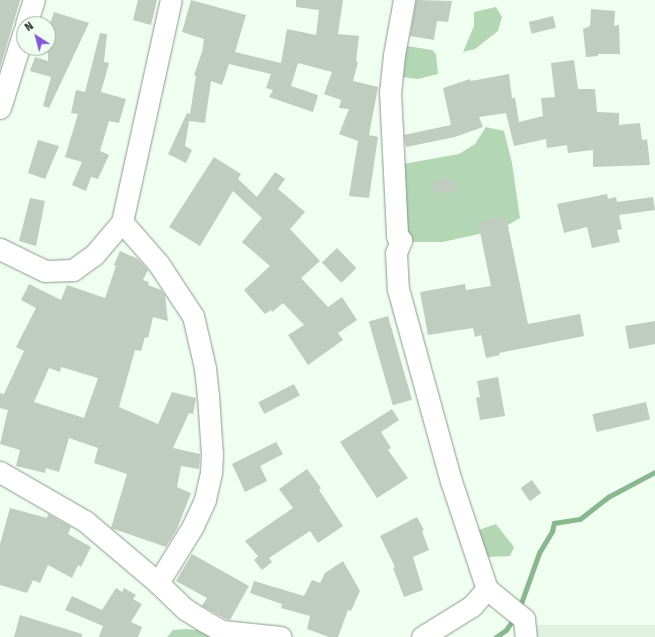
<!DOCTYPE html>
<style>
body{margin:0}
#map{position:relative;width:655px;height:637px;overflow:hidden;background:#effef0;font-family:"Fira Sans",sans-serif}
div>[style]{position:absolute}
.built>*{inset:0;background:#def2df;transform-origin:0 0}
.green>*{inset:0;background:#b3d7b5}
.stream>*{height:4.5px;margin:-2.25px;padding:0 2.25px;transform-origin:2.25px;border-radius:2.25px;background:#8ab78d}
.building>*{inset:0;background:#bfccbf;transform-origin:0 0}
.roads{filter:drop-shadow(0 0 1px #8c998d) drop-shadow(0 0 1px #8c998d)}
.minor>*{height:21px;margin:-10.5px;padding:0 10.5px;transform-origin:10.5px;border-radius:10.5px;background:#fff}
span{translate:-50% -50%;white-space:nowrap;text-align:center;line-height:1.15;-webkit-text-stroke:3.5px #effef0;paint-order:stroke}
.north{position:absolute;left:16px;top:16px;width:40px;height:40px;box-sizing:border-box;background:#effef0;border:1px solid #a1ada2;border-radius:50%;rotate:324deg;font-size:11px;font-weight:700;line-height:16px;text-align:center;color:#2d332e}
.north::after{content:'';display:block;margin:auto;width:14px;height:18px;background:#8358d2;clip-path:polygon(50% 0,100% 100%,50% 72%,0 100%)}
</style>
<div id="map">
<div class="built">
<i style="left:655px;top:625px;width:12px;height:130px;rotate:90deg"></i>
</div>
<div class="green">
<i style="clip-path:polygon(496px 7px,502px 17px,498px 31px,475px 49px,463px 52px,474px 26px,474px 12px)"></i>
<i style="clip-path:polygon(406px 39px,407px 46px,432px 50px,436px 54px,438px 74px,418px 79px,401px 77px)"></i>
<i style="clip-path:polygon(486px 127px,504px 131px,512px 163px,520px 218px,501px 229px,443px 242px,405px 242px,403px 164px,459px 154px,475px 144px)"></i>
<i style="clip-path:polygon(496px 524px,514px 547px,510px 556px,488px 557px,473px 532px)"></i>
<i style="clip-path:polygon(186px 629px,208px 631px,211px 637px,167px 637px,173px 630px)"></i>
</div>
<div class="stream">
<i style="left:519px;top:609px;width:59px;rotate:-70.3deg"></i>
<i style="left:539px;top:553px;width:26px;rotate:-59deg"></i>
<i style="left:552px;top:531px;width:8px;rotate:-76deg"></i>
<i style="left:554px;top:523px;width:26px;rotate:-9deg"></i>
<i style="left:580px;top:519px;width:36px;rotate:-38deg"></i>
<i style="left:608px;top:497px;width:53px;rotate:-28deg"></i>
<i style="left:496px;top:637px;width:12px;rotate:-35deg"></i>
<i style="left:506px;top:630px;width:16px;rotate:-55deg"></i>
</div>
<div class="building">
<i style="clip-path:polygon(0 0,20px 0,0 68px)"></i>
<i style="clip-path:polygon(138px 0,157px 0,151px 25px,133px 20px)"></i>
<i style="clip-path:polygon(191px 0,246px 15px,235px 52px,281px 63px,287px 29px,316px 35px,319px 10px,296px 7px,296px 0,343px 0,338px 34px,359px 36px,356px 61px,358px 62px,353px 81px,378px 87px,369px 135px,378px 137px,369px 198px,349px 196px,358px 141px,339px 134px,349px 109px,339px 108px,341px 100px,324px 94px,332px 72px,298px 63px,291px 86px,318px 95px,313px 112px,269px 97px,273px 90px,266px 88px,271px 74px,229px 64px,222px 85px,211px 81px,205px 123px,189px 121px,185px 146px,192px 150px,186px 163px,168px 154px,187px 113px,190px 114px,196px 76px,194px 75px,202px 52px,204px 39px,182px 32px)"></i>
<i style="clip-path:polygon(416px 0,452px 1px,448px 22px,437px 21px,434px 40px,410px 36px)"></i>
<i style="clip-path:polygon(591px 9px,615px 11px,614px 26px,619px 25px,620px 54px,598px 54px,598px 56px,586px 57px,583px 29px,590px 26px)"></i>
<i style="clip-path:polygon(54px 12px,89px 23px,49px 108px,43px 106px,51px 77px,30px 71px,35px 57px,48px 61px,48px 30px)"></i>
<i style="left:553px;top:16px;width:12px;height:25px;rotate:76deg"></i>
<i style="clip-path:polygon(100px 33px,107px 34px,104px 62px,109px 63px,101px 92px,126px 99px,119px 123px,109px 121px,100px 151px,109px 155px,98px 179px,91px 177px,86px 191px,72px 185px,82px 162px,65px 157px,78px 114px,71px 113px,76px 90px,85px 92px)"></i>
<i style="clip-path:polygon(574px 60px,578px 89px,595px 89px,597px 112px,619px 113px,619px 125px,640px 123px,642px 140px,647px 139px,650px 165px,593px 167px,593px 150px,568px 153px,567px 145px,547px 148px,546px 139px,514px 146px,506px 113px,479px 117px,483px 127px,455px 137px,406px 147px,404px 135px,451px 125px,443px 88px,470px 79px,471px 81px,509px 74px,512px 98px,515px 98px,519px 122px,543px 116px,541px 98px,555px 97px,551px 63px)"></i>
<i style="clip-path:polygon(38px 140px,59px 146px,45px 179px,28px 173px)"></i>
<i style="clip-path:polygon(214px 157px,241px 174px,238px 179px,257px 197px,275px 172px,285px 179px,278px 189px,305px 212px,290px 229px,320px 261px,301px 278px,328px 307px,342px 297px,357px 320px,338px 333px,343px 340px,308px 365px,288px 335px,304px 325px,283px 303px,272px 312px,271px 310px,265px 314px,244px 290px,270px 266px,242px 242px,262px 218px,233px 191px,200px 246px,169px 227px)"></i>
<i style="left:454px;top:178px;width:14px;height:21px;rotate:86deg"></i>
<i style="clip-path:polygon(607px 194px,608px 199px,616px 197px,617px 202px,653px 197px,655px 210px,619px 215px,622px 229px,617px 230px,620px 242px,592px 248px,587px 227px,564px 233px,557px 204px)"></i>
<i style="clip-path:polygon(30px 198px,45px 201px,36px 246px,19px 241px)"></i>
<i style="clip-path:polygon(506px 216px,528px 324px,580px 314px,584px 336px,499px 353px,500px 355px,486px 358px,481px 335px,475px 337px,473px 328px,428px 335px,420px 292px,465px 284px,466px 290px,491px 286px,478px 222px)"></i>
<i style="left:337px;top:248px;width:28px;height:21px;rotate:46deg"></i>
<i style="clip-path:polygon(evenodd,120px 251px,138px 259px,148px 270px,143px 280px,149px 282px,148px 285px,161px 290px,165px 295px,168px 321px,153px 317px,148px 338px,145px 337px,141px 351px,135px 350px,119px 407px,158px 424px,172px 392px,196px 398px,193px 414px,189px 413px,173px 448px,200px 454px,199px 469px,181px 466px,177px 487px,191px 493px,177px 529px,166px 547px,111px 528px,127px 474px,94px 463px,98px 448px,69px 438px,59px 472px,46px 468px,45px 473px,16px 466px,20px 450px,0 444px,8px 410px,0 408px,0 393px,4px 394px,24px 351px,16px 347px,36px 308px,21px 300px,29px 284px,61px 300px,67px 285px,105px 298px,116px 266px,114px 265px,120px 251px,61px 367px,98px 378px,84px 418px,34px 402px,49px 368px,60px 372px,61px 367px)"></i>
<i style="left:388px;top:316px;width:87px;height:20px;rotate:74deg"></i>
<i style="clip-path:polygon(655px 321px,655px 344px,629px 349px,625px 326px)"></i>
<i style="clip-path:polygon(498px 377px,505px 416px,480px 420px,476px 398px,480px 397px,477px 381px)"></i>
<i style="left:294px;top:384px;width:13px;height:40px;rotate:63deg"></i>
<i style="left:646px;top:402px;width:18px;height:55px;rotate:77deg"></i>
<i style="clip-path:polygon(392px 409px,399px 420px,381px 432px,391px 448px,388px 450px,408px 478px,377px 498px,340px 442px)"></i>
<i style="clip-path:polygon(276px 442px,283px 454px,260px 466px,267px 481px,245px 492px,232px 464px)"></i>
<i style="clip-path:polygon(307px 469px,321px 488px,319px 490px,343px 526px,318px 543px,310px 531px,269px 558px,272px 562px,262px 570px,254px 560px,258px 556px,245px 541px,293px 508px,279px 489px)"></i>
<i style="left:532px;top:480px;width:16px;height:14px;rotate:55deg"></i>
<i style="clip-path:polygon(10px 508px,47px 518px,48px 514px,71px 527px,68px 534px,91px 547px,81px 567px,78px 565px,72px 578px,48px 565px,40px 583px,33px 580px,27px 593px,0 585px,0 544px)"></i>
<i style="clip-path:polygon(417px 517px,424px 530px,422px 531px,429px 550px,413px 557px,423px 590px,404px 597px,393px 568px,395px 567px,380px 536px)"></i>
<i style="clip-path:polygon(192px 554px,249px 586px,230px 620px,226px 619px,202px 606px,207px 598px,176px 581px)"></i>
<i style="clip-path:polygon(343px 561px,360px 591px,351px 611px,348px 610px,338px 637px,329px 637px,307px 629px,310px 616px,281px 608px,282px 604px,250px 593px,254px 581px,304px 596px,312px 580px,320px 583px,325px 573px)"></i>
<i style="clip-path:polygon(116px 588px,122px 592px,124px 588px,136px 595px,133px 599px,142px 604px,131px 622px,142px 627px,138px 637px,99px 637px,103px 626px,65px 610px,72px 596px,102px 610px)"></i>
<i style="clip-path:polygon(20px 615px,82px 634px,82px 637px,14px 637px)"></i>
</div>
<div class="roads">
<div class="minor">
<i style="left:404px;top:0;width:56px;rotate:100.3deg"></i>
<i style="left:394px;top:55px;width:36px;rotate:96deg"></i>
<i style="left:390px;top:91px;width:145px;rotate:87.2deg"></i>
<i style="left:397px;top:236px;width:6px;rotate:45deg"></i>
<i style="left:401px;top:240px;width:14px;rotate:111deg"></i>
<i style="left:396px;top:253px;width:36px;rotate:87deg"></i>
<i style="left:398px;top:289px;width:199px;rotate:74.6deg"></i>
<i style="left:451px;top:481px;width:114px;rotate:71.6deg"></i>
<i style="left:487px;top:589px;width:48px;rotate:39deg"></i>
<i style="left:524px;top:619px;width:18px;rotate:84deg"></i>
<i style="left:26px;top:24px;width:25px;rotate:-72deg"></i>
<i style="left:0;top:108px;width:81px;rotate:-72.7deg"></i>
<i style="left:122px;top:222px;width:55px;rotate:48.7deg"></i>
<i style="left:158px;top:263px;width:64px;rotate:56.6deg"></i>
<i style="left:193px;top:316px;width:53px;rotate:77deg"></i>
<i style="left:205px;top:368px;width:28px;rotate:84deg"></i>
<i style="left:208px;top:396px;width:58px;rotate:86.1deg"></i>
<i style="left:212px;top:454px;width:19px;rotate:93deg"></i>
<i style="left:211px;top:473px;width:28px;rotate:103deg"></i>
<i style="left:205px;top:500px;width:29px;rotate:115deg"></i>
<i style="left:193px;top:526px;width:67px;rotate:121.6deg"></i>
<i style="left:0;top:249px;width:50px;rotate:26.1deg"></i>
<i style="left:45px;top:271px;width:28px;rotate:-2deg"></i>
<i style="left:73px;top:270px;width:26px;rotate:-36deg"></i>
<i style="left:94px;top:255px;width:43px;rotate:-49.7deg"></i>
<i style="left:122px;top:222px;width:227px;rotate:-77.6deg"></i>
<i style="left:0;top:472px;width:98px;rotate:30deg"></i>
<i style="left:85px;top:521px;width:96px;rotate:40.3deg"></i>
<i style="left:158px;top:583px;width:37px;rotate:44deg"></i>
<i style="left:185px;top:609px;width:22px;rotate:32deg"></i>
<i style="left:204px;top:621px;width:21px;rotate:29deg"></i>
<i style="left:222px;top:631px;width:59px;rotate:5.8deg"></i>
<i style="left:422px;top:637px;width:59px;rotate:-31.8deg"></i>
<i style="left:472px;top:606px;width:23px;rotate:-49deg"></i>
</div>
</div>
<div class="north">N</div>
</div>
